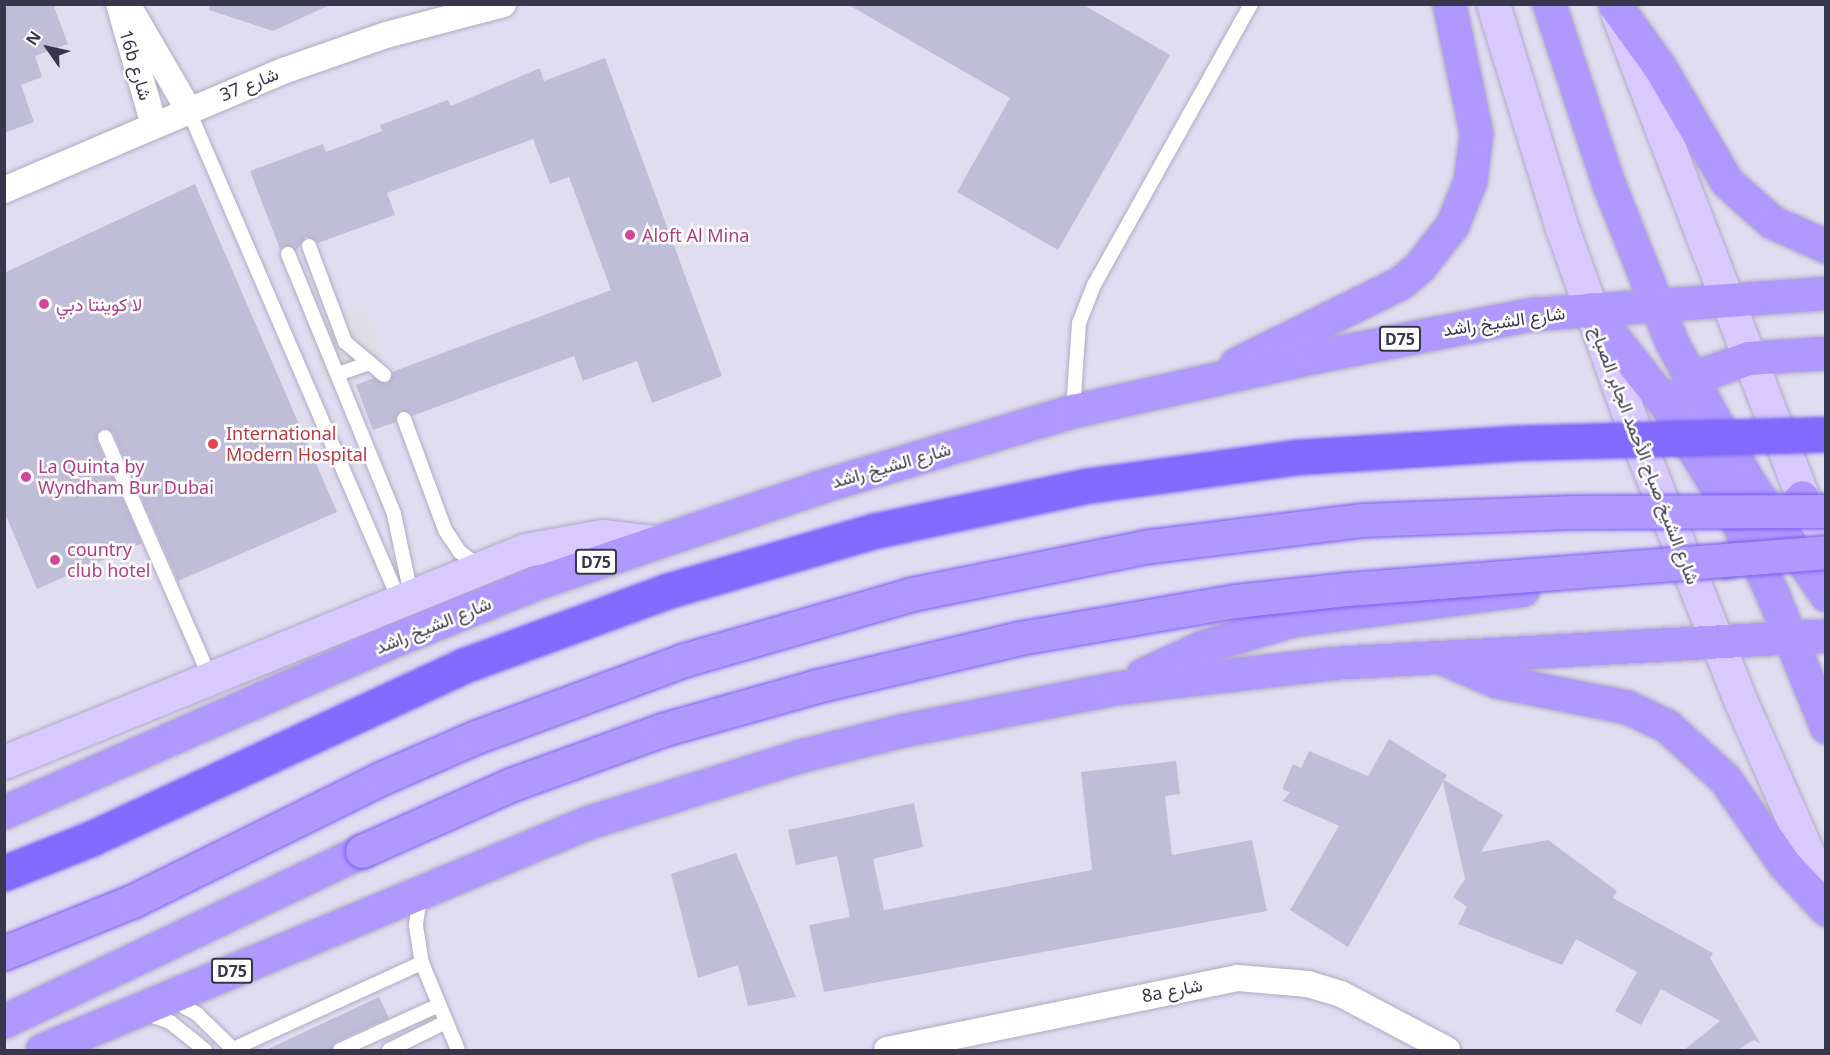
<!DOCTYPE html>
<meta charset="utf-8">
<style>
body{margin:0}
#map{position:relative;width:1830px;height:1055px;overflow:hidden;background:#ebe9f6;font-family:"Noto Sans",Vazirmatn,sans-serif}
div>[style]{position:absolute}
.residential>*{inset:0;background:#e1ddf1;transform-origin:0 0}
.parking>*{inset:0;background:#dedee4;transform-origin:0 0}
.building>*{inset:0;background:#c0bdd9}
.roads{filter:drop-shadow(0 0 2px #aeaac3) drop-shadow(0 0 2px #aeaac3)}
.lane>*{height:14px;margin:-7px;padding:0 7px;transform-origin:7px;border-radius:7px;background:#fff}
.street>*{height:26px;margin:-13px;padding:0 13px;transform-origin:13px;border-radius:13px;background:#fff}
.secondary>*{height:33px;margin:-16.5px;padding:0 16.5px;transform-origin:16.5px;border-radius:16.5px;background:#d8caff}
.primary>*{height:33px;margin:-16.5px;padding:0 16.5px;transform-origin:16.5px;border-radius:16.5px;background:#af99ff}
.bridges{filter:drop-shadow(0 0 2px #7b5df0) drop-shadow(0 0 2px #7b5df0)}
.primary-bridge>*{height:33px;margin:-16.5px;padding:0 16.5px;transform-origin:16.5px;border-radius:16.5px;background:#af99ff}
.highway-bridge>*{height:33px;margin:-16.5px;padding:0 16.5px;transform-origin:16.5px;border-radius:16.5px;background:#846bff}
.dots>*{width:16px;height:16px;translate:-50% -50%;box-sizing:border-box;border:3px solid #fff;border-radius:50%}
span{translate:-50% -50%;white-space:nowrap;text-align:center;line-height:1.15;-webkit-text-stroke:5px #fff;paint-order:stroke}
.shield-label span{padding:2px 4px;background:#fff;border:2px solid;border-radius:4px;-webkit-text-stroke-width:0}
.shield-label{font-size:16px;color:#38364b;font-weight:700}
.street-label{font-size:18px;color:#38364b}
.hotel-label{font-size:18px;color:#b23c85}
.left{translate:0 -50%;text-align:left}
.health-label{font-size:18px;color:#be3a42}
.frame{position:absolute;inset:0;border:6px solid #38364b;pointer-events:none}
.north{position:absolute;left:18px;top:18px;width:60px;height:60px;-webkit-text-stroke:4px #fff;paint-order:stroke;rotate:304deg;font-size:16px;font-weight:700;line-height:24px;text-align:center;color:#38364b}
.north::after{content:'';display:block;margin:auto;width:21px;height:27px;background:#38364b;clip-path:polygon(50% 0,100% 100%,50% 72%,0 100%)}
</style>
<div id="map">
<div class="residential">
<i style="left:5px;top:5px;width:1820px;height:1045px"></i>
</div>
<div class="parking">
<i style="left:367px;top:306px;width:54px;height:64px;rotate:71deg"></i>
</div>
<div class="building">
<i style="clip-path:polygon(4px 4px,53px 4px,68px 44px,35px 56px,42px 77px,21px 85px,34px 122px,4px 133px)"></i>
<i style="clip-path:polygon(210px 4px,332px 4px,273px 31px,209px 10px)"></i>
<i style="clip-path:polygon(847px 4px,1082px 4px,1170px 55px,1058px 250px,957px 192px,1010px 98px)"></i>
<i style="clip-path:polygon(605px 58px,722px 376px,652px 403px,637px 361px,583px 381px,574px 356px,412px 416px,400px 411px,396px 422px,373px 430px,356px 385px,374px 378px,388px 383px,392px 372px,611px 290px,569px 177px,550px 184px,533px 139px,387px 193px,395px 215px,318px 243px,306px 237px,296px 251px,289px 245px,280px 249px,250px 171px,323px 144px,326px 152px,382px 131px,380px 125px,448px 100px,451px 106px,540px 68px,544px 81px)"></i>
<i style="clip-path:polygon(195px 184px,337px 512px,178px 581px,113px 433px,102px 429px,97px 441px,142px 543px,37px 589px,4px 511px,4px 273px)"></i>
<i style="clip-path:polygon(1389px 739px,1447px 775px,1444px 780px,1503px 815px,1481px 852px,1548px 840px,1617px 891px,1613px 898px,1713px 953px,1710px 958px,1760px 1043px,1754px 1040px,1737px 1050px,1684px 1050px,1720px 1021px,1661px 989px,1641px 1025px,1615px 1011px,1637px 972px,1576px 939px,1562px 965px,1458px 924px,1467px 907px,1453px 897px,1465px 879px,1443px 782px,1348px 947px,1290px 910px,1339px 826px,1283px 801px,1290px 792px,1282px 789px,1293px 764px,1301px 768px,1309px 751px,1368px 776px)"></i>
<i style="clip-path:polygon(1176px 761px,1180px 794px,1165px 796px,1172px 855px,1252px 840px,1267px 911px,824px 992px,809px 925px,850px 917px,837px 856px,796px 865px,788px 830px,914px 803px,923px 847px,873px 859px,884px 910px,1092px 870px,1081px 772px)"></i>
<i style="clip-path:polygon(736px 853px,755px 898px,796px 997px,748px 1006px,738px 965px,698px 978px,671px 874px)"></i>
<i style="clip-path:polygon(379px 997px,389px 1018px,336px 1042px,331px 1050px,266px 1050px)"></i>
</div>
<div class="roads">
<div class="lane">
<i style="left:188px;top:109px;width:537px;rotate:66.73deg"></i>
<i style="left:309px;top:246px;width:103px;rotate:69.4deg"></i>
<i style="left:345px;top:342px;width:51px;rotate:40.2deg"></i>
<i style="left:288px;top:254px;width:281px;rotate:67.8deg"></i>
<i style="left:394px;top:514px;width:83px;rotate:78.1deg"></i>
<i style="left:338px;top:374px;width:34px;rotate:-19deg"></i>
<i style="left:1073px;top:411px;width:88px;rotate:-86.1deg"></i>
<i style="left:1079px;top:323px;width:41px;rotate:-68.5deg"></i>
<i style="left:1094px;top:285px;width:322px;rotate:-60.8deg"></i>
<i style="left:404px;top:419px;width:118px;rotate:69.7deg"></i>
<i style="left:445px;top:530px;width:27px;rotate:56deg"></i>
<i style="left:460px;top:552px;width:25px;rotate:37deg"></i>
<i style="left:105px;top:437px;width:262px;rotate:66.4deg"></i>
<i style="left:420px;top:896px;width:30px;rotate:98deg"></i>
<i style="left:416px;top:926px;width:37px;rotate:81deg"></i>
<i style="left:422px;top:963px;width:94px;rotate:67.5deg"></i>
<i style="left:172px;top:1000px;width:29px;rotate:29deg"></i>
<i style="left:197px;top:1014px;width:52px;rotate:44.2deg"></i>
<i style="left:144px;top:1013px;width:28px;rotate:19deg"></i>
<i style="left:170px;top:1022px;width:45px;rotate:38.7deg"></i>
<i style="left:233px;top:1049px;width:208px;rotate:-24.5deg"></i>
<i style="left:340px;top:1050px;width:109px;rotate:-24.4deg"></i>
<i style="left:389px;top:1050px;width:64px;rotate:-26.2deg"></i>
</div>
<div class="street">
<i style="left:119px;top:4px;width:126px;rotate:73.9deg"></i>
<i style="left:127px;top:4px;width:121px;rotate:59.8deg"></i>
<i style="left:4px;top:190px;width:306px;rotate:-23.1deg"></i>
<i style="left:286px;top:70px;width:106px;rotate:-19.3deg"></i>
<i style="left:386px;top:35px;width:121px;rotate:-14.8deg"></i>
<i style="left:887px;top:1050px;width:358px;rotate:-11.6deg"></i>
<i style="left:1238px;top:978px;width:70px;rotate:4.9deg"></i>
<i style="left:1308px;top:984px;width:34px;rotate:17deg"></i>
<i style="left:1341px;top:994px;width:120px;rotate:27.8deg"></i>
</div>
<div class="secondary">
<i style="left:1493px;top:4px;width:234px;rotate:72.9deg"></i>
<i style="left:1562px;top:228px;width:237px;rotate:70.3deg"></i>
<i style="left:1642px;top:451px;width:270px;rotate:68.5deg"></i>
<i style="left:1741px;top:702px;width:211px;rotate:66.2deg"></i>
<i style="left:1618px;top:15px;width:581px;rotate:69.04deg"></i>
<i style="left:4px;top:762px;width:562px;rotate:-22.14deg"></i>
<i style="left:525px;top:550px;width:78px;rotate:-10.3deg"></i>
<i style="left:602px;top:536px;width:51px;rotate:6.7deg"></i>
</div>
<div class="primary">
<i style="left:1549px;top:4px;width:191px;rotate:71.7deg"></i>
<i style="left:1609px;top:185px;width:170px;rotate:68.3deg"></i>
<i style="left:1672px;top:343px;width:158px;rotate:61.2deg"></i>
<i style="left:1748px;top:481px;width:138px;rotate:55.6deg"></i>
<i style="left:1615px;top:5px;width:75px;rotate:54.2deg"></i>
<i style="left:1659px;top:66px;width:134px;rotate:59.6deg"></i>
<i style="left:1727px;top:182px;width:60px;rotate:41.6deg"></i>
<i style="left:1772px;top:222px;width:59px;rotate:24deg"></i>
<i style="left:1591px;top:309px;width:123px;rotate:51.9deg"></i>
<i style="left:1667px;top:406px;width:126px;rotate:58.3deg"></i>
<i style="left:1733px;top:513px;width:89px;rotate:64deg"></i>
<i style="left:1772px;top:593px;width:144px;rotate:67.9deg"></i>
<i style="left:1236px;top:364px;width:183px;rotate:-26.3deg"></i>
<i style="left:1400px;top:283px;width:26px;rotate:-40deg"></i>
<i style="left:1420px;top:266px;width:52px;rotate:-52deg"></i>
<i style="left:1452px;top:225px;width:48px;rotate:-67.8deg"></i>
<i style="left:1470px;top:181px;width:48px;rotate:-82.9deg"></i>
<i style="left:1476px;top:133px;width:132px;rotate:-101.8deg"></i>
<i style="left:1676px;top:396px;width:41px;rotate:-36deg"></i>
<i style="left:1709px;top:372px;width:41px;rotate:-19.7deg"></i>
<i style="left:1748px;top:358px;width:78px;rotate:-3.7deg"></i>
<i style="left:1727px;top:562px;width:50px;rotate:-30.2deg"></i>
<i style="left:1770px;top:537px;width:51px;rotate:-51.3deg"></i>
<i style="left:1443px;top:658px;width:58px;rotate:23.5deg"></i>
<i style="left:1496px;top:681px;width:134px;rotate:11.2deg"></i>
<i style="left:1627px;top:707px;width:44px;rotate:25.4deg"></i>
<i style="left:1667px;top:726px;width:79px;rotate:42.4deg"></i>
<i style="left:1725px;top:779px;width:103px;rotate:55.2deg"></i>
<i style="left:1784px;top:864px;width:62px;rotate:47deg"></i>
<i style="left:1142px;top:675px;width:66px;rotate:-25deg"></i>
<i style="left:1202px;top:647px;width:95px;rotate:-16.5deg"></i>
<i style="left:1293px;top:620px;width:231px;rotate:-7.5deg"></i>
<i style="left:4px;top:812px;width:429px;rotate:-23.8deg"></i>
<i style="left:397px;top:639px;width:150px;rotate:-21.9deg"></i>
<i style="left:536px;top:583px;width:299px;rotate:-18.7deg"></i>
<i style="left:819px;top:487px;width:265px;rotate:-16.7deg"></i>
<i style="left:1073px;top:411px;width:251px;rotate:-12.7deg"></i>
<i style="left:1318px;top:356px;width:219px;rotate:-11.1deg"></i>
<i style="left:1533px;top:314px;width:294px;rotate:-4.1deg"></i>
<i style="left:4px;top:1021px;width:396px;rotate:-25.4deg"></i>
<i style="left:42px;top:1050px;width:593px;rotate:-22.63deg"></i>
<i style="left:589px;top:822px;width:220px;rotate:-17.4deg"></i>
<i style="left:799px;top:756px;width:108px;rotate:-13.9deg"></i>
<i style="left:904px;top:730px;width:216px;rotate:-11.2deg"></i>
<i style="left:1116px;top:688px;width:216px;rotate:-6.6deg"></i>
<i style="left:1331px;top:663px;width:496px;rotate:-3.2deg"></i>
</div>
</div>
<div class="bridges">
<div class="primary-bridge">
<i style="left:362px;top:851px;width:162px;rotate:-24deg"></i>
<i style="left:510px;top:785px;width:162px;rotate:-19.9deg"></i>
<i style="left:662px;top:730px;width:161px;rotate:-15.8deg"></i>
<i style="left:817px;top:686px;width:209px;rotate:-13.3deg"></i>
<i style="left:1020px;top:638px;width:218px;rotate:-9.8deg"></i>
<i style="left:1235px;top:601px;width:114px;rotate:-6.1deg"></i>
<i style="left:1348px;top:589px;width:479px;rotate:-4.4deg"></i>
<i style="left:4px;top:953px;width:139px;rotate:-22deg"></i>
<i style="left:133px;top:901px;width:278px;rotate:-26.3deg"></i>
<i style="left:382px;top:778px;width:103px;rotate:-23.6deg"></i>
<i style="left:476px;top:737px;width:222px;rotate:-20.3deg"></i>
<i style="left:684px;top:660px;width:238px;rotate:-16.1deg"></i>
<i style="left:913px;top:594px;width:235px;rotate:-11.5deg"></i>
<i style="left:1143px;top:547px;width:222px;rotate:-7deg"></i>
<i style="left:1363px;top:520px;width:208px;rotate:-2.2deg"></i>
<i style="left:1571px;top:512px;width:255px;rotate:-0.2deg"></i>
</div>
<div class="highway-bridge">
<i style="left:4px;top:873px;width:92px;rotate:-21.6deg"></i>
<i style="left:90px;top:839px;width:413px;rotate:-24.9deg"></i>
<i style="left:465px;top:665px;width:215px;rotate:-20.1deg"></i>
<i style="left:667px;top:591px;width:216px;rotate:-16.2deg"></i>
<i style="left:874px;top:531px;width:216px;rotate:-12deg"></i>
<i style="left:1085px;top:486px;width:215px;rotate:-7.8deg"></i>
<i style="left:1298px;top:457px;width:214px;rotate:-3.7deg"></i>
<i style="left:1512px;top:443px;width:314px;rotate:-1.6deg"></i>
</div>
</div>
<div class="dots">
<i style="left:630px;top:235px;background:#d1479c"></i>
<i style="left:44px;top:304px;background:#d1479c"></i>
<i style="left:213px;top:444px;background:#e0444e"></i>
<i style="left:26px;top:477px;background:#d1479c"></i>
<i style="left:55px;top:560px;background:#d1479c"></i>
</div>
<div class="shield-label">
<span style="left:1400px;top:339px">D75</span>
<span style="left:596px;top:562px">D75</span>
<span style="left:232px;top:971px">D75</span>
</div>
<div class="street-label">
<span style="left:136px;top:65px;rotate:73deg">16b شارع</span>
<span style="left:249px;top:84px;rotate:-22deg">شارع 37</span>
<span style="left:1504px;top:321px;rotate:-8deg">شارع الشيخ راشد</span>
<span style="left:1645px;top:455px;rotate:69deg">شارع الشيخ صباح الأحمد الجابر الصباح</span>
<span style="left:891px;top:465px;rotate:-16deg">شارع الشيخ راشد</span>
<span style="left:433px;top:625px;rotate:-22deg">شارع الشيخ راشد</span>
<span style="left:1172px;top:990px;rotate:-11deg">8a شارع</span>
</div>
<div class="hotel-label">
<span class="left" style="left:642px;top:235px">Aloft Al Mina</span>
<span class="left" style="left:56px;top:304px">لا كوينتا دبي</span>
<span class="left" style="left:38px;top:477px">La Quinta by<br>Wyndham Bur Dubai</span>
<span class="left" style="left:67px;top:560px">country<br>club hotel</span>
</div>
<div class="health-label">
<span class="left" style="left:226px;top:444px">International<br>Modern Hospital</span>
</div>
<div class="frame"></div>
<div class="north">N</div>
</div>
